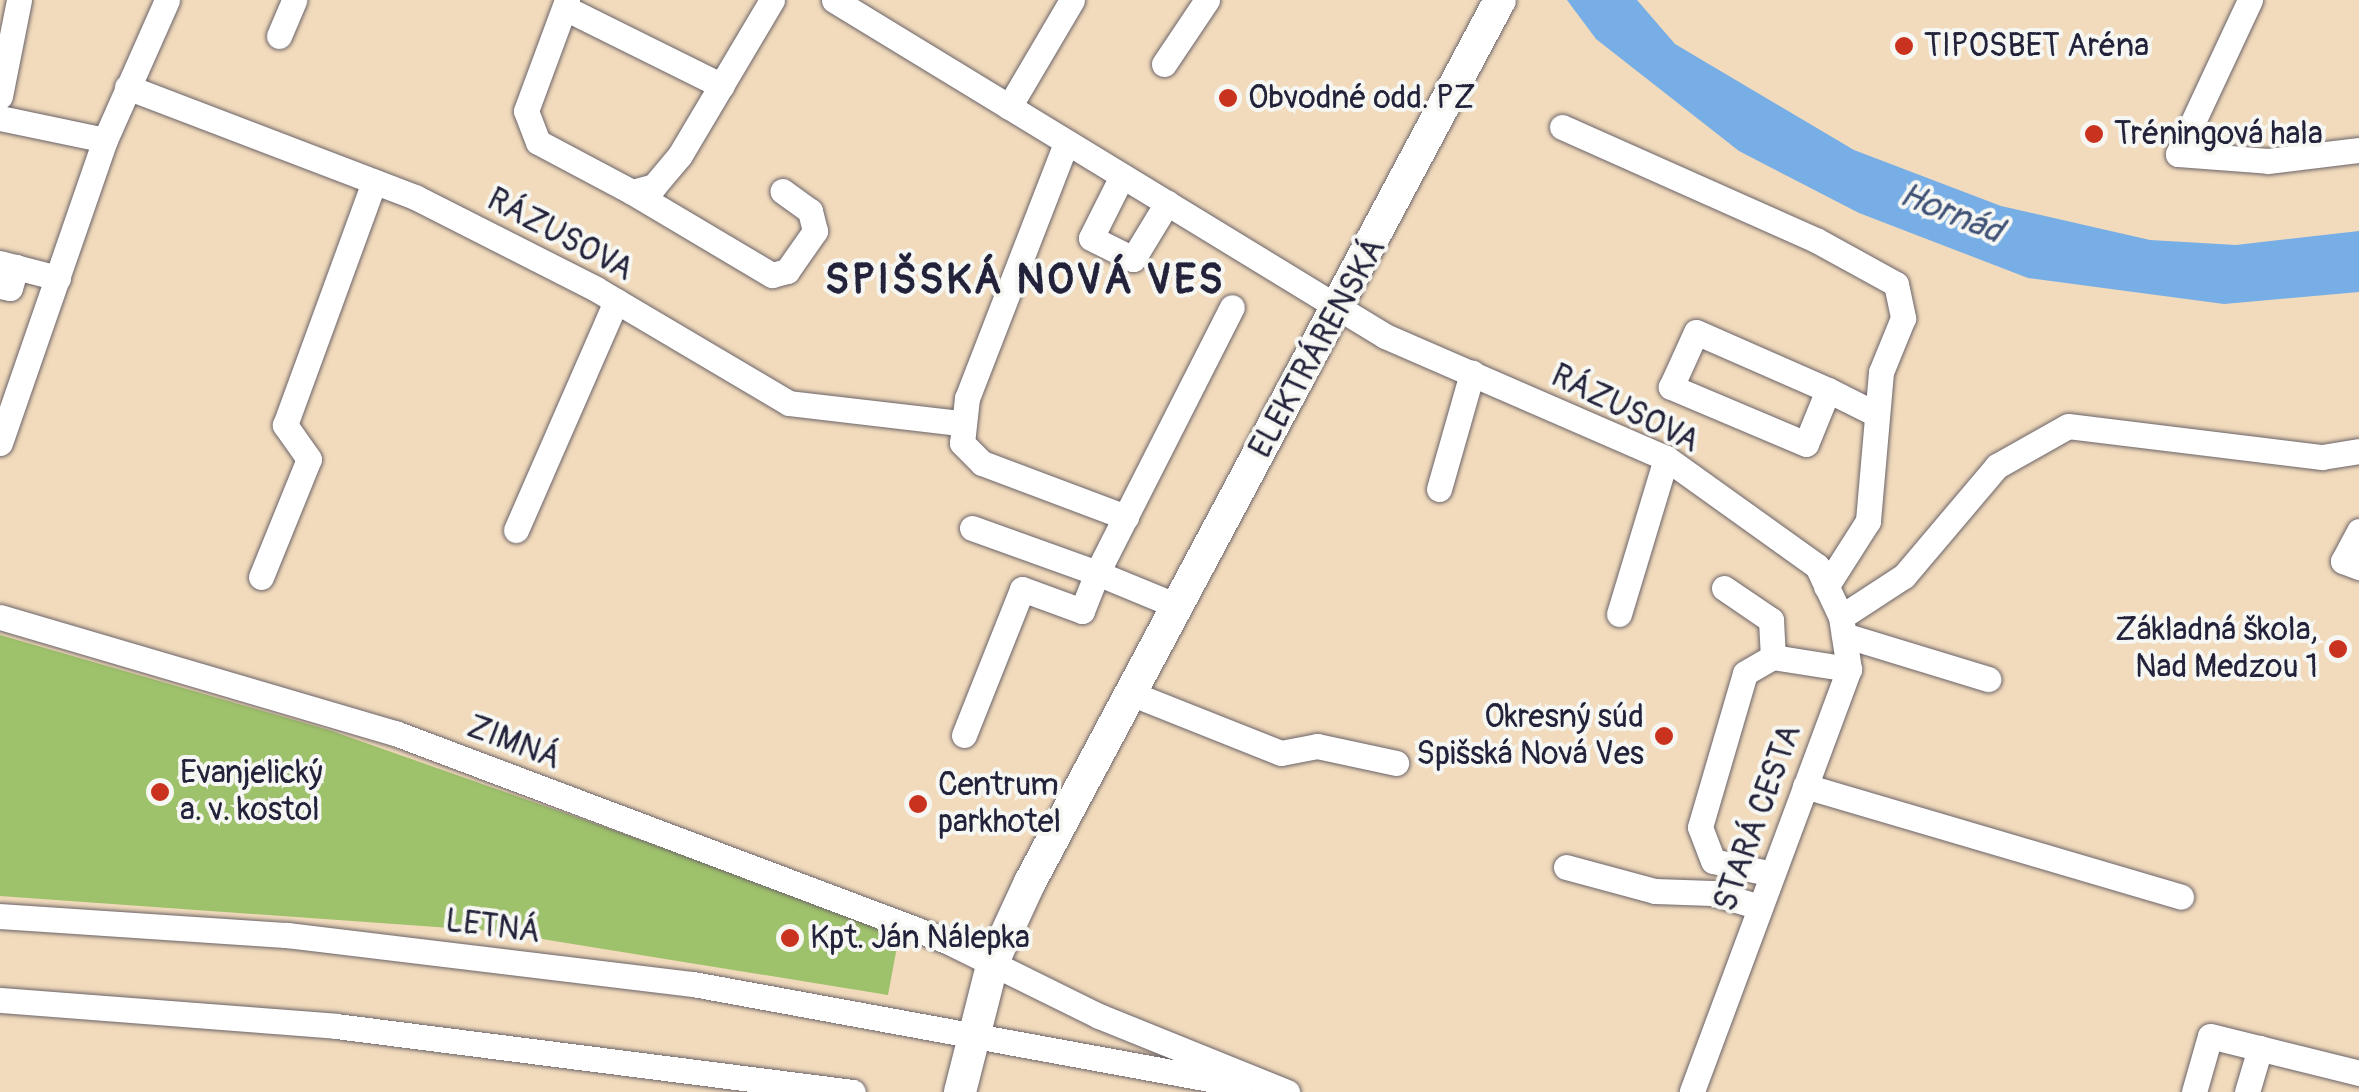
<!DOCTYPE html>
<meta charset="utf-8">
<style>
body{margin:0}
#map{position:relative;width:2359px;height:1092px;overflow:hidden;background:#f2dbbc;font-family:Pangolin,sans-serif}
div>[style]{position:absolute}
.green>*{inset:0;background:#9ec16b}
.water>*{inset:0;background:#77aee6}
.roads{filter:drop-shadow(0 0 2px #6b6368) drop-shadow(0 0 2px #6b6368)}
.minor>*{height:25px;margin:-12.5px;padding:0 12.5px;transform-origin:12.5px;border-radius:12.5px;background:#fff}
.major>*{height:32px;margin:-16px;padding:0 16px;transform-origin:16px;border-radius:16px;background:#fff}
.dots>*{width:28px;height:28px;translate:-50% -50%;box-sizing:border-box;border:5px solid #f6f6f2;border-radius:50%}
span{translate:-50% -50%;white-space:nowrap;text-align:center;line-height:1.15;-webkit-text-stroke:8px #f6f6f2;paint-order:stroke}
.poi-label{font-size:32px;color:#22223b}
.left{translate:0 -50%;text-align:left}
.right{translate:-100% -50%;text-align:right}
.street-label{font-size:32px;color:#22223b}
.water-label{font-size:35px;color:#405377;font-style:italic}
.district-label{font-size:42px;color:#22223b;font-weight:700;letter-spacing:2.5px}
</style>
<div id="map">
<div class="green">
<i style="clip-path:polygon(0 635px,329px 730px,800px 896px,899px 936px,888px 995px,493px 931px,0 896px)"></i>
</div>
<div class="water">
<i style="clip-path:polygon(1567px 0,1637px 0,1675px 44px,1854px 150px,2001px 206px,2150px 240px,2236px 245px,2359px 231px,2359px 292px,2224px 304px,2028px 278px,1859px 213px,1739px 151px,1596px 39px)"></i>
</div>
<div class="roads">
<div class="minor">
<i style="left:567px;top:0;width:118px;rotate:110.3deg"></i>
<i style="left:526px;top:111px;width:33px;rotate:69deg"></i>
<i style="left:538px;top:142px;width:106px;rotate:28deg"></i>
<i style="left:632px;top:192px;width:23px;rotate:-15deg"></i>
<i style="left:654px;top:186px;width:40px;rotate:-50deg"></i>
<i style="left:680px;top:155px;width:180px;rotate:-59.3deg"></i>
<i style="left:834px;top:0;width:645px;rotate:31.37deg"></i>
<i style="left:1385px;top:336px;width:306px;rotate:23.5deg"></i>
<i style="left:1666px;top:458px;width:186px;rotate:35.6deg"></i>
<i style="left:1817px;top:566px;width:56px;rotate:64.8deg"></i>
<i style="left:1841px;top:617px;width:53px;rotate:81.3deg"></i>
<i style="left:1849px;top:669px;width:451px;rotate:110.4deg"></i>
<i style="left:2250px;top:0;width:170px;rotate:115.1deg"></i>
<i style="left:2178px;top:154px;width:90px;rotate:4.4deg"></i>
<i style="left:2268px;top:161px;width:92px;rotate:-6.9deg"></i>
<i style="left:565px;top:8px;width:175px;rotate:26.4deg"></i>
<i style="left:279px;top:36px;width:39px;rotate:-67deg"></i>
<i style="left:1164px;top:64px;width:77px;rotate:-56.1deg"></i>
<i style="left:127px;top:87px;width:308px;rotate:20.9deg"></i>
<i style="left:415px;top:197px;width:203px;rotate:26.9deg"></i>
<i style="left:596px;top:289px;width:224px;rotate:30.6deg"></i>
<i style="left:789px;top:403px;width:172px;rotate:6.7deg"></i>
<i style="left:0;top:96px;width:98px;rotate:-78.8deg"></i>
<i style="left:1009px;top:107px;width:124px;rotate:-59.5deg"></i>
<i style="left:0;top:118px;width:107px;rotate:11.8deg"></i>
<i style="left:1562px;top:127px;width:278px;rotate:24deg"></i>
<i style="left:1816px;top:240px;width:91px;rotate:28.8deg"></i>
<i style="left:1896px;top:284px;width:35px;rotate:78deg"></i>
<i style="left:1903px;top:318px;width:58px;rotate:112.2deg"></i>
<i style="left:1881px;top:372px;width:150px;rotate:95deg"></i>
<i style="left:1868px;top:521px;width:78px;rotate:122.5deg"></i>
<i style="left:1066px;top:143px;width:274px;rotate:111.2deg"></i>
<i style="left:967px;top:398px;width:45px;rotate:96.3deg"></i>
<i style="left:962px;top:443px;width:28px;rotate:45deg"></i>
<i style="left:982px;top:463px;width:154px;rotate:20.6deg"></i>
<i style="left:1122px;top:176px;width:69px;rotate:116.6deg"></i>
<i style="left:1091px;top:238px;width:47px;rotate:26.6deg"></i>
<i style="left:1133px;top:259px;width:66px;rotate:-58.7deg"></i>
<i style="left:632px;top:192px;width:163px;rotate:30.7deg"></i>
<i style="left:772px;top:275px;width:16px;rotate:-15deg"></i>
<i style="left:787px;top:271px;width:49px;rotate:-55deg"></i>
<i style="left:815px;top:231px;width:21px;rotate:-104deg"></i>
<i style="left:810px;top:211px;width:34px;rotate:-144deg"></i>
<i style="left:0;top:263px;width:60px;rotate:14.5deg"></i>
<i style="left:0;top:286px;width:10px;rotate:11deg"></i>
<i style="left:10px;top:288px;width:22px;rotate:-74deg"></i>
<i style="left:1828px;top:390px;width:58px;rotate:112.2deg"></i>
<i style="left:1806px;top:444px;width:147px;rotate:-157.1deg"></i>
<i style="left:1671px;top:387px;width:60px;rotate:-65.6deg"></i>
<i style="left:1696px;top:332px;width:144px;rotate:23.7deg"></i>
<i style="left:1828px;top:390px;width:51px;rotate:26.6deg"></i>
<i style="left:0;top:443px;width:321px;rotate:-70.9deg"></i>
<i style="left:105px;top:140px;width:153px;rotate:-66.1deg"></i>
<i style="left:1439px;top:489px;width:121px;rotate:-74.1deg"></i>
<i style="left:972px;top:528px;width:133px;rotate:19.8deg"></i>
<i style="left:1097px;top:573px;width:298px;rotate:-63.1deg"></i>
<i style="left:516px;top:530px;width:250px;rotate:-66.4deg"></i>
<i style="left:2359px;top:531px;width:34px;rotate:118deg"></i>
<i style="left:2343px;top:561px;width:17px;rotate:21deg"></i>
<i style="left:261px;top:577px;width:127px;rotate:-67.9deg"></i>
<i style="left:309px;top:459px;width:42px;rotate:-125.2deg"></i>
<i style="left:285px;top:425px;width:259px;rotate:-69.9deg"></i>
<i style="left:1724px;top:588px;width:57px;rotate:34.2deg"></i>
<i style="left:1771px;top:620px;width:37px;rotate:87deg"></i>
<i style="left:1619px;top:614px;width:163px;rotate:-73.2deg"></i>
<i style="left:0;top:617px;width:412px;rotate:16.4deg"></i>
<i style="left:395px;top:733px;width:590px;rotate:20.65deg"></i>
<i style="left:947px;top:941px;width:169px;rotate:26.3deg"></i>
<i style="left:1099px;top:1016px;width:203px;rotate:22deg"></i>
<i style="left:1841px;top:617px;width:75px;rotate:-33.1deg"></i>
<i style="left:1904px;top:576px;width:144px;rotate:-49.8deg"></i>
<i style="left:1997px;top:466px;width:81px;rotate:-29.4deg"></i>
<i style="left:2068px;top:426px;width:256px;rotate:7deg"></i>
<i style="left:2322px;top:457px;width:37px;rotate:-9deg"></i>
<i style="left:1844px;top:635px;width:151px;rotate:17deg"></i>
<i style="left:1130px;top:693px;width:162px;rotate:21.7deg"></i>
<i style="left:1281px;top:753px;width:37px;rotate:-11deg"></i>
<i style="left:1317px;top:746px;width:81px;rotate:12.1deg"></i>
<i style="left:964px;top:735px;width:157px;rotate:-68.3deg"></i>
<i style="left:1022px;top:589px;width:64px;rotate:20.1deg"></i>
<i style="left:1082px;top:611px;width:41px;rotate:-68.5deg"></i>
<i style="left:1097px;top:573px;width:87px;rotate:22.4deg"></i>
<i style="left:1805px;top:786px;width:392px;rotate:16.4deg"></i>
<i style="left:1566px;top:867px;width:92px;rotate:15.1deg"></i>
<i style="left:1655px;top:891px;width:57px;rotate:2deg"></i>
<i style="left:1712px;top:893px;width:50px;rotate:16.3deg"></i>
<i style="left:1772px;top:874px;width:60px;rotate:-167.6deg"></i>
<i style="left:1713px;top:861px;width:36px;rotate:-111deg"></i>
<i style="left:1700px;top:827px;width:160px;rotate:-73.7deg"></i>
<i style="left:1745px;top:673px;width:32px;rotate:-30deg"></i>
<i style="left:1773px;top:657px;width:77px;rotate:9deg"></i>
<i style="left:0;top:916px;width:288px;rotate:3.8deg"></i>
<i style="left:287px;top:935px;width:409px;rotate:6.9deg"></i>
<i style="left:693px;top:984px;width:558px;rotate:10.42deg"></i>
<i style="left:0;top:1000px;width:337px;rotate:4.4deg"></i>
<i style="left:336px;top:1026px;width:521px;rotate:7.28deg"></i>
<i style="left:2194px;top:1092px;width:58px;rotate:-74.1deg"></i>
<i style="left:2210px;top:1036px;width:154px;rotate:13.9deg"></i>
<i style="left:2247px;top:1092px;width:46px;rotate:-73.5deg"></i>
</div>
<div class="major">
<i style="left:960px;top:1092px;width:134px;rotate:-75.8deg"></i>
<i style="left:993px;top:962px;width:88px;rotate:-65.2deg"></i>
<i style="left:1030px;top:882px;width:999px;rotate:-61.95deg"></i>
</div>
</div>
<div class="dots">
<i style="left:1904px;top:46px;background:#c8321e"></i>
<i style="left:1228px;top:98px;background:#c8321e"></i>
<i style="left:2094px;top:134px;background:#c8321e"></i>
<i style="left:2338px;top:649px;background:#c8321e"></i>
<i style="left:1664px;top:736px;background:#c8321e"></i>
<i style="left:160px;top:792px;background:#c8321e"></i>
<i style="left:918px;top:804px;background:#c8321e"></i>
<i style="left:790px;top:938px;background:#c8321e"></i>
</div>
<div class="poi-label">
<span class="left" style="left:1924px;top:46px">TIPOSBET Aréna</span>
<span class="left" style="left:1248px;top:98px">Obvodné odd. PZ</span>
<span class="left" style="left:2114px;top:134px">Tréningová hala</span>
<span class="right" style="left:2318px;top:649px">Základná škola,<br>Nad Medzou 1</span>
<span class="right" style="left:1644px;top:736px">Okresný súd<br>Spišská Nová Ves</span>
<span class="left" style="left:180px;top:792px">Evanjelický<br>a. v. kostol</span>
<span class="left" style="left:938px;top:804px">Centrum<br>parkhotel</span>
<span class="left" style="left:810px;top:938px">Kpt. Ján Nálepka</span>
</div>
<div class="street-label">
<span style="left:560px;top:235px;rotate:28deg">RÁZUSOVA</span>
<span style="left:1318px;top:348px;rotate:-61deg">ELEKTRÁRENSKÁ</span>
<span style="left:1625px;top:409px;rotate:26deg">RÁZUSOVA</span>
<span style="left:514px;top:743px;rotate:21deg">ZIMNÁ</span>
<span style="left:1758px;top:818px;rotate:-70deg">STARÁ CESTA</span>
<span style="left:493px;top:927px;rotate:7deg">LETNÁ</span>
</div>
<div class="water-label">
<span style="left:1951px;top:213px;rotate:22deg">Hornád</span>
</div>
<div class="district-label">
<span style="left:1025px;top:280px">SPIŠSKÁ NOVÁ VES</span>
</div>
</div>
